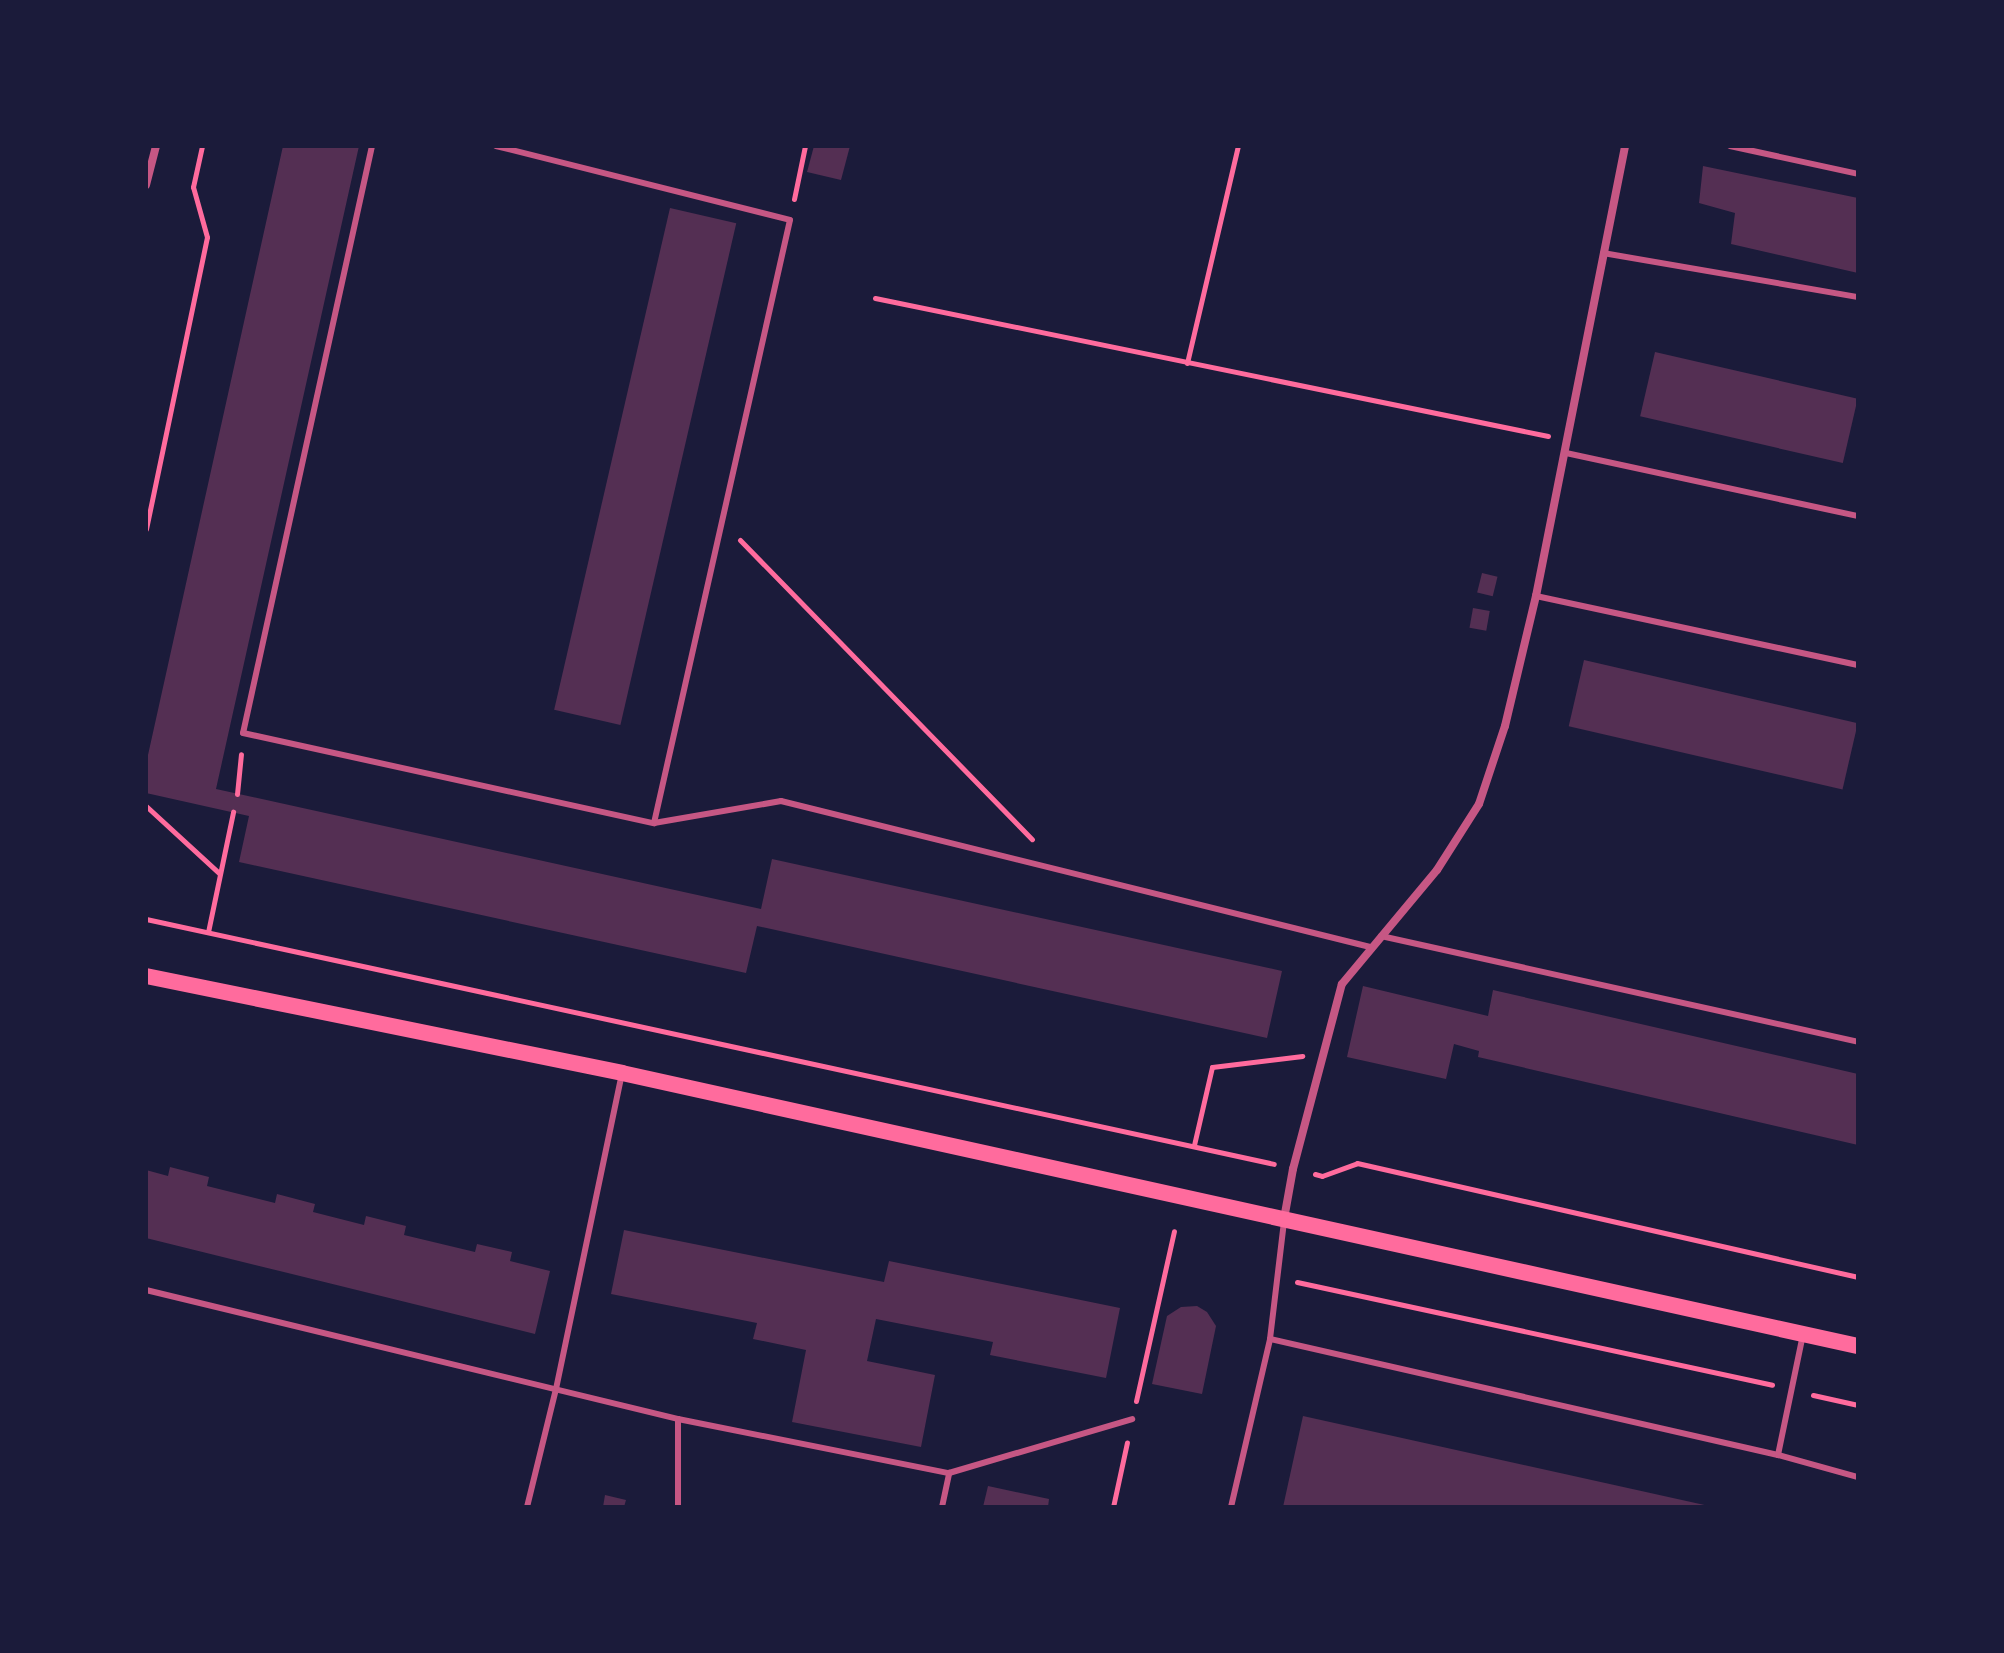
<!DOCTYPE html>
<style>
body{margin:0}
#map{position:relative;width:2004px;height:1653px;overflow:hidden;background:#1b1b3a;font-family:"Golos Text",sans-serif}
div>[style]{position:absolute}
.building>*{inset:0;background:#542f53;transform-origin:0 0}
.path>*{height:5px;margin:-2.5px;padding:0 2.5px;transform-origin:2.5px;border-radius:2.5px;background:#ff6b9d}
.service>*{height:6px;margin:-3px;padding:0 3px;transform-origin:3px;border-radius:3px;background:#c65784}
.minor>*{height:8px;margin:-4px;padding:0 4px;transform-origin:4px;border-radius:4px;background:#c65784}
.secondary>*{height:16px;margin:-8px;padding:0 8px;transform-origin:8px;border-radius:8px;background:#ff6b9d}
span{translate:-50% -50%;white-space:nowrap;text-align:center;line-height:1.15;-webkit-text-stroke:7px #1b1b3a;paint-order:stroke}
.frame{position:absolute;inset:0;border:148px solid #1b1b3a;pointer-events:none}
</style>
<div id="map">
<div class="building">
<i style="clip-path:polygon(283px 146px,359px 146px,216px 789px,761px 909px,772px 859px,1282px 971px,1267px 1038px,757px 926px,746px 973px,239px 862px,249px 816px,146px 793px,146px 764px)"></i>
<i style="clip-path:polygon(814px 146px,850px 146px,841px 180px,807px 172px)"></i>
<i style="clip-path:polygon(1703px 166px,1858px 198px,1858px 273px,1731px 244px,1735px 213px,1699px 203px)"></i>
<i style="left:670px;top:208px;width:68px;height:515px;rotate:13deg"></i>
<i style="left:1655px;top:352px;width:208px;height:66px;rotate:13deg"></i>
<i style="left:1482px;top:573px;width:16px;height:20px;rotate:14deg"></i>
<i style="left:1473px;top:608px;width:17px;height:20px;rotate:10deg"></i>
<i style="left:1584px;top:660px;width:281px;height:68px;rotate:13deg"></i>
<i style="clip-path:polygon(1363px 986px,1488px 1016px,1493px 990px,1858px 1074px,1858px 1145px,1478px 1057px,1479px 1051px,1454px 1044px,1446px 1079px,1347px 1057px)"></i>
<i style="clip-path:polygon(170px 1167px,209px 1177px,207px 1186px,275px 1203px,277px 1194px,315px 1204px,313px 1212px,364px 1225px,366px 1216px,406px 1226px,404px 1235px,475px 1252px,477px 1244px,512px 1252px,510px 1261px,550px 1271px,535px 1334px,146px 1238px,146px 1170px,168px 1176px)"></i>
<i style="clip-path:polygon(624px 1230px,884px 1282px,889px 1261px,1120px 1308px,1106px 1378px,990px 1355px,993px 1342px,876px 1319px,867px 1361px,935px 1375px,921px 1447px,792px 1422px,806px 1350px,753px 1339px,757px 1323px,611px 1294px)"></i>
<i style="clip-path:polygon(1197px 1306px,1207px 1312px,1216px 1326px,1202px 1394px,1152px 1384px,1167px 1316px,1181px 1307px)"></i>
<i style="clip-path:polygon(1303px 1416px,1709px 1506px,1708px 1507px,1283px 1507px)"></i>
<i style="clip-path:polygon(988px 1486px,1049px 1499px,1048px 1507px,983px 1507px)"></i>
<i style="clip-path:polygon(605px 1495px,626px 1500px,624px 1507px,603px 1507px)"></i>
</div>
<div class="path">
<i style="left:794px;top:199px;width:54px;rotate:-78.3deg"></i>
<i style="left:875px;top:298px;width:687px;rotate:11.59deg"></i>
<i style="left:1187px;top:363px;width:223px;rotate:-76.8deg"></i>
<i style="left:146px;top:529px;width:298px;rotate:-78.2deg"></i>
<i style="left:207px;top:237px;width:52px;rotate:-105.6deg"></i>
<i style="left:193px;top:187px;width:42px;rotate:-77.6deg"></i>
<i style="left:740px;top:540px;width:418px;rotate:45.7deg"></i>
<i style="left:237px;top:794px;width:40px;rotate:-84.3deg"></i>
<i style="left:146px;top:806px;width:100px;rotate:42.6deg"></i>
<i style="left:146px;top:919px;width:1154px;rotate:12.25deg"></i>
<i style="left:208px;top:932px;width:123px;rotate:-78.2deg"></i>
<i style="left:1194px;top:1145px;width:80px;rotate:-77deg"></i>
<i style="left:1212px;top:1067px;width:91px;rotate:-7deg"></i>
<i style="left:1315px;top:1174px;width:7px;rotate:16deg"></i>
<i style="left:1322px;top:1176px;width:37px;rotate:-20deg"></i>
<i style="left:1357px;top:1163px;width:514px;rotate:12.82deg"></i>
<i style="left:1297px;top:1282px;width:486px;rotate:12.2deg"></i>
<i style="left:1813px;top:1395px;width:46px;rotate:12.5deg"></i>
<i style="left:1136px;top:1401px;width:174px;rotate:-77.4deg"></i>
<i style="left:1113px;top:1507px;width:66px;rotate:-77.8deg"></i>
</div>
<div class="service">
<i style="left:372px;top:146px;width:601px;rotate:102.39deg"></i>
<i style="left:243px;top:733px;width:421px;rotate:12.4deg"></i>
<i style="left:654px;top:823px;width:129px;rotate:-9.8deg"></i>
<i style="left:781px;top:801px;width:607px;rotate:13.92deg"></i>
<i style="left:496px;top:146px;width:303px;rotate:14.1deg"></i>
<i style="left:790px;top:220px;width:618px;rotate:102.71deg"></i>
<i style="left:1730px;top:146px;width:131px;rotate:12.3deg"></i>
<i style="left:1603px;top:253px;width:259px;rotate:9.8deg"></i>
<i style="left:1566px;top:453px;width:299px;rotate:12.2deg"></i>
<i style="left:1536px;top:596px;width:329px;rotate:12.1deg"></i>
<i style="left:1381px;top:936px;width:489px;rotate:12.5deg"></i>
<i style="left:146px;top:1290px;width:547px;rotate:13.63deg"></i>
<i style="left:678px;top:1419px;width:276px;rotate:11.3deg"></i>
<i style="left:949px;top:1473px;width:191px;rotate:-16.4deg"></i>
<i style="left:1270px;top:1339px;width:521px;rotate:12.86deg"></i>
<i style="left:1778px;top:1455px;width:83px;rotate:15.4deg"></i>
<i style="left:678px;top:1419px;width:88px;rotate:90deg"></i>
<i style="left:1778px;top:1455px;width:124px;rotate:-78.3deg"></i>
<i style="left:527px;top:1507px;width:122px;rotate:-76.2deg"></i>
<i style="left:556px;top:1389px;width:323px;rotate:-78.2deg"></i>
<i style="left:942px;top:1507px;width:35px;rotate:-78deg"></i>
<i style="left:1231px;top:1507px;width:172px;rotate:-76.9deg"></i>
<i style="left:1270px;top:1339px;width:119px;rotate:-83.2deg"></i>
</div>
<div class="minor">
<i style="left:146px;top:185px;width:40px;rotate:-75.6deg"></i>
<i style="left:1284px;top:1219px;width:51px;rotate:-79.8deg"></i>
<i style="left:1293px;top:1169px;width:191px;rotate:-75.2deg"></i>
<i style="left:1342px;top:984px;width:148px;rotate:-50.2deg"></i>
<i style="left:1437px;top:870px;width:78px;rotate:-57.5deg"></i>
<i style="left:1479px;top:804px;width:82px;rotate:-71.6deg"></i>
<i style="left:1505px;top:726px;width:134px;rotate:-76.6deg"></i>
<i style="left:1536px;top:596px;width:459px;rotate:-78.8deg"></i>
</div>
<div class="secondary">
<i style="left:146px;top:976px;width:486px;rotate:11.5deg"></i>
<i style="left:622px;top:1073px;width:1266px;rotate:12.46deg"></i>
</div>
<div class="frame"></div>
</div>
